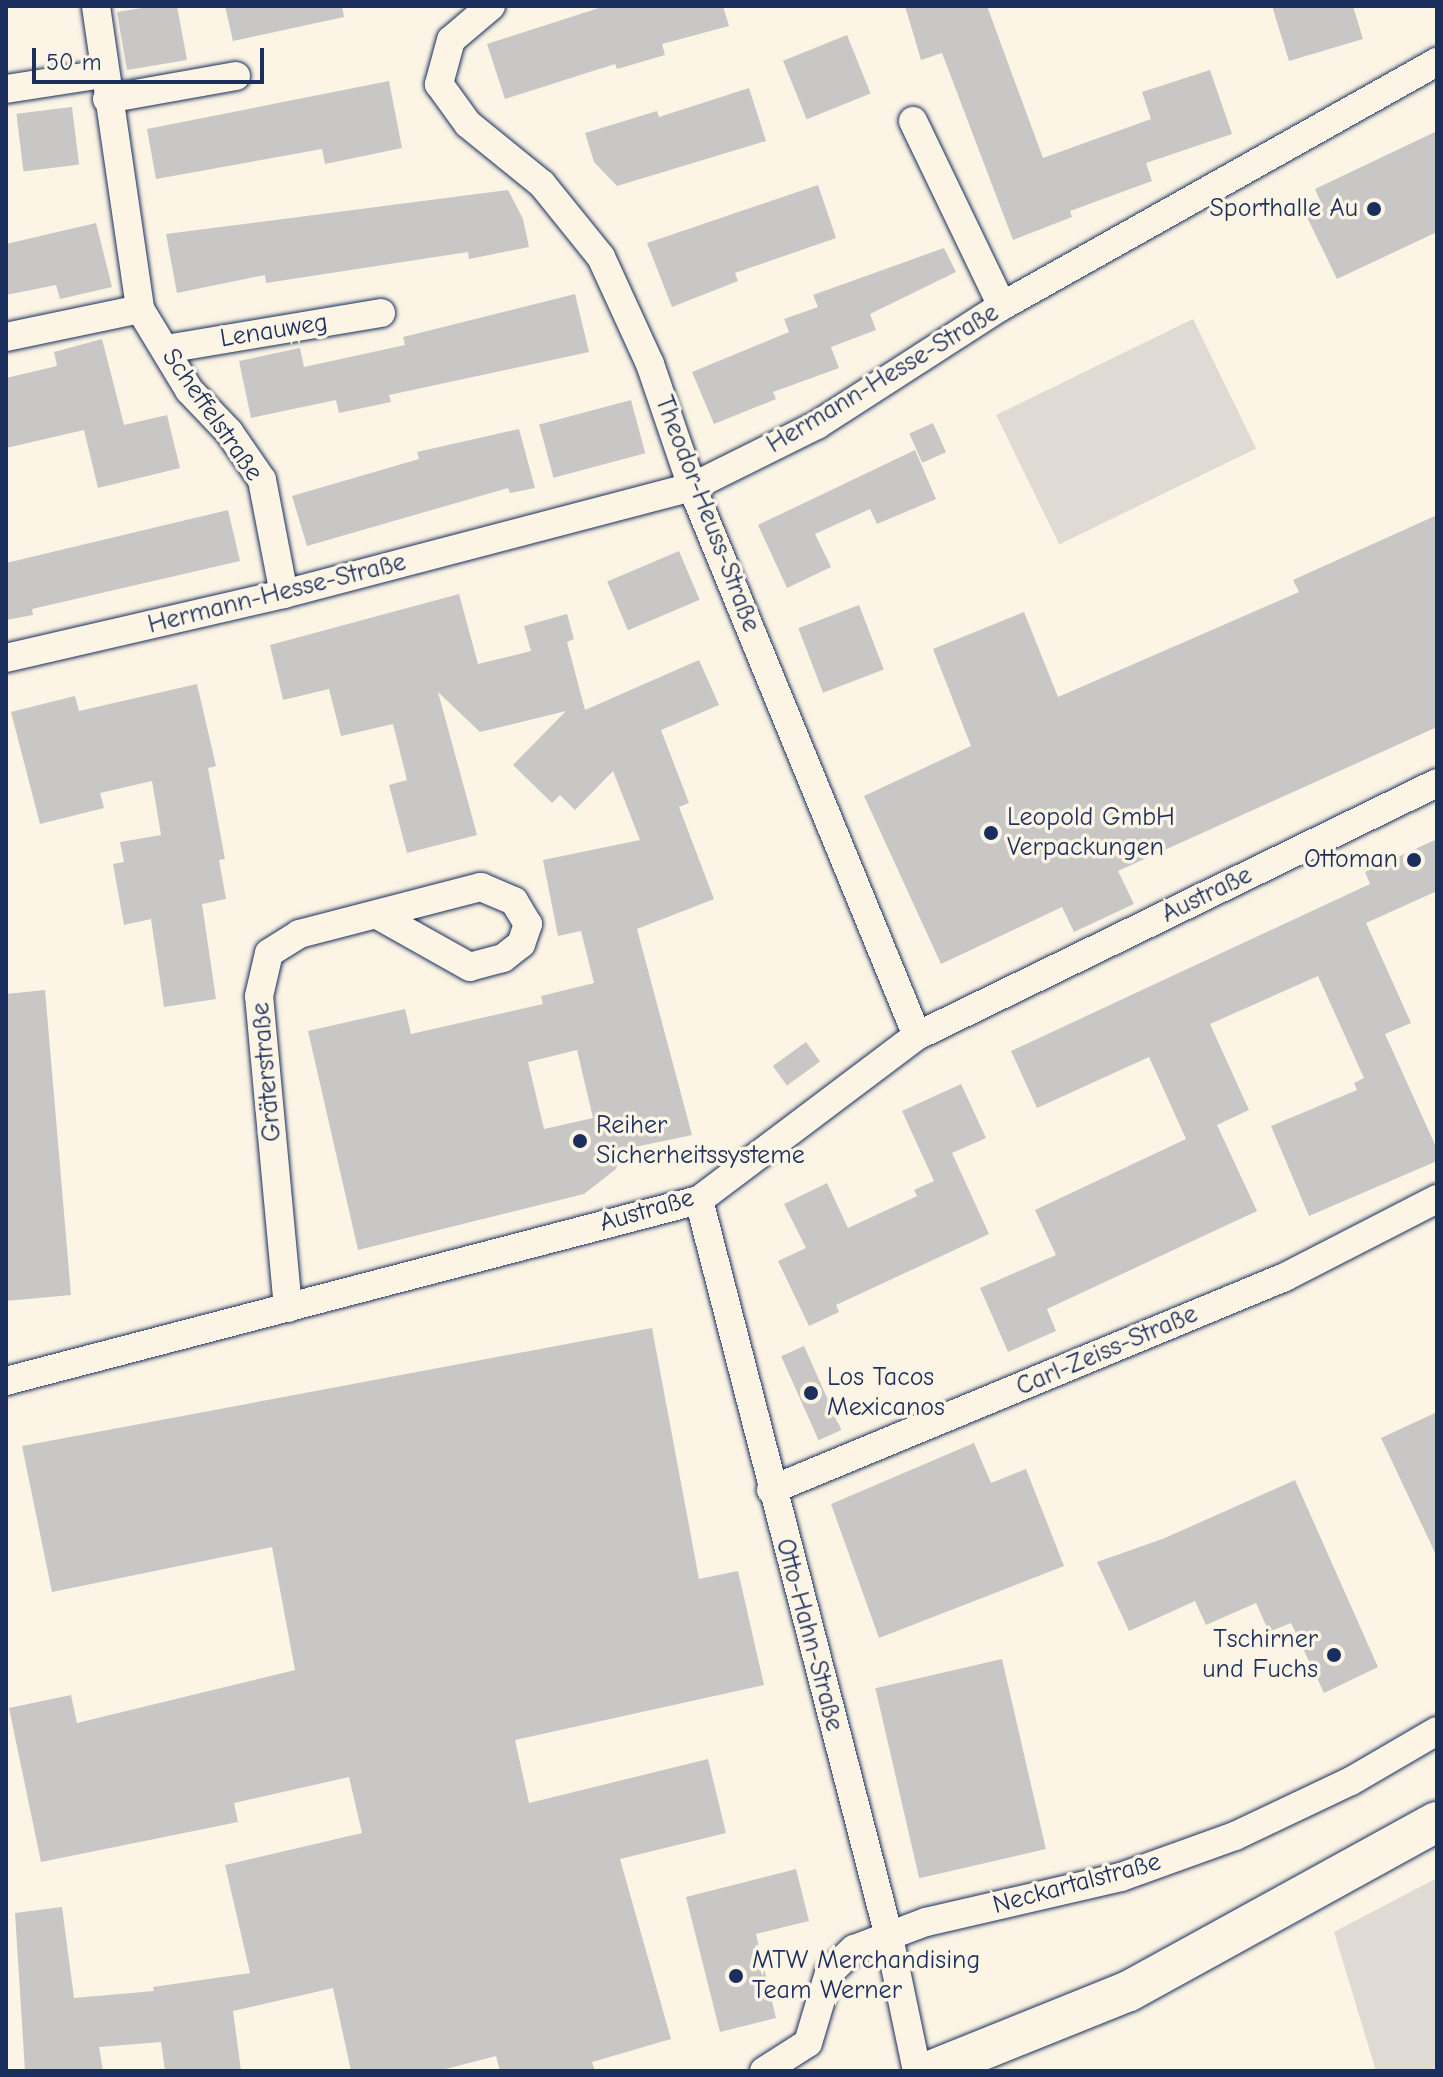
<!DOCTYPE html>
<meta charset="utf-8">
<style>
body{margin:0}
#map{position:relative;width:1443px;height:2077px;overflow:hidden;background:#fcf5e5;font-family:"Comic Neue",sans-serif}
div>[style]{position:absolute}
.green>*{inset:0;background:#dfdbd4;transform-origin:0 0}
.building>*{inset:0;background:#c8c7c6;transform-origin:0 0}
.roads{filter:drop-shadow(0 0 2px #1b2f5e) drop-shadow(0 0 2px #1b2f5e)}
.minor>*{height:28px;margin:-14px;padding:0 14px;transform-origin:14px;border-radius:14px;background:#fcf5e5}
.secondary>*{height:40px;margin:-20px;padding:0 20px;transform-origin:20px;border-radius:20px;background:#fcf5e5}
.dots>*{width:22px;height:22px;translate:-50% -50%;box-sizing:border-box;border:4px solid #fcf5e5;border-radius:50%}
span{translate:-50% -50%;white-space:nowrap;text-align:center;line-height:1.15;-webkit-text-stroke:7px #fcf5e5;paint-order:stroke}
.poi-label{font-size:26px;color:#1b2f5e}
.right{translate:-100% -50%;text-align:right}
.left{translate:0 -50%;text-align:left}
.street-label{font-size:26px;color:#1b2f5e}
.frame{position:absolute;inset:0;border:8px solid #1b2f5e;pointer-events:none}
.scale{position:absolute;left:32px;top:48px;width:232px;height:36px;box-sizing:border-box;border:4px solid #1b2f5e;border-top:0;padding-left:10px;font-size:24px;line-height:28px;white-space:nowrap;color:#1b2f5e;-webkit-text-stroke:6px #fcf5e5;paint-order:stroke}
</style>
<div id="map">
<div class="green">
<i style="left:1193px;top:319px;width:144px;height:219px;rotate:64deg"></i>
<i style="clip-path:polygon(1437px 1878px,1437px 2071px,1376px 2071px,1334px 1932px)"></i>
</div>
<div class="building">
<i style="clip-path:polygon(154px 6px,177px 6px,187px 60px,127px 70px,117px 12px)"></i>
<i style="clip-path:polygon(225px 6px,342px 6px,344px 17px,233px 41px)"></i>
<i style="clip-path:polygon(605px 6px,723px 6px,729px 26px,662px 44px,665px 55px,617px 69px,615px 64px,505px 99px,487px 44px)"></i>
<i style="clip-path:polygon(905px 6px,987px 6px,1043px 158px,1151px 119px,1142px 92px,1210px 70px,1232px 134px,1146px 163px,1152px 181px,1070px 211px,1072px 217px,1013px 240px,942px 53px,921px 60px)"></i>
<i style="clip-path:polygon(1272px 6px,1353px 6px,1363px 39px,1289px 61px)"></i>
<i style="left:847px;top:35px;width:63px;height:69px;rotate:68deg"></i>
<i style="clip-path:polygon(389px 81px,402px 148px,325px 164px,322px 149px,156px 179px,147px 129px)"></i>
<i style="clip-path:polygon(749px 88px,766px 141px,617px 186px,594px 162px,585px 133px,657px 111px,659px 117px)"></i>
<i style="left:72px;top:107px;width:58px;height:56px;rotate:83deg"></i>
<i style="clip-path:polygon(1437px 131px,1437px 232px,1337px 279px,1305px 213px,1322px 205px,1315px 189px)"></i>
<i style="clip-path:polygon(818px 185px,836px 238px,735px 273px,738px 281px,672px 307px,647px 243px)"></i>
<i style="clip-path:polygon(508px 190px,523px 219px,529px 247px,469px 259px,468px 252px,266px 283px,265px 275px,177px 293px,166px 234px)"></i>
<i style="clip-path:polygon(96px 223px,112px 287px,60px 299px,56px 285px,6px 295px,6px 244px)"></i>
<i style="clip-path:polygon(944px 248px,956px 272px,870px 314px,876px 330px,831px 347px,839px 368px,773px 392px,776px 399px,714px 424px,692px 372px,789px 332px,784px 319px,818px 307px,813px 295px)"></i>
<i style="clip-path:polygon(575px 294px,589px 352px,389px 395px,391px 402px,339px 413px,336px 400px,251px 418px,239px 361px,300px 348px,304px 367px,405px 345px,403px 337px)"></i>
<i style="clip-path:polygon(102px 339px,124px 425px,167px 415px,180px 468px,98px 488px,84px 430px,6px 448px,6px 378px,57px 366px,54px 352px)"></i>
<i style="left:631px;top:400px;width:55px;height:95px;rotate:75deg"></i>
<i style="left:933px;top:423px;width:32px;height:26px;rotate:66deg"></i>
<i style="clip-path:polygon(519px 429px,535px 488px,510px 493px,508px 488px,307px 546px,292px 496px,419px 459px,417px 452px)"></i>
<i style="clip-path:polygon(915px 450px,936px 499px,877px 524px,870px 509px,815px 534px,831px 567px,787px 588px,758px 525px)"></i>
<i style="clip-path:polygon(228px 510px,240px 561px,32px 609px,33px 615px,6px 620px,6px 563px)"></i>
<i style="clip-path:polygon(1437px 515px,1437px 727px,1118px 871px,1134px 904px,1074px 932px,1062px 907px,941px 964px,864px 796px,971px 746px,933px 649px,1024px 612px,1058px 697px,1299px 592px,1293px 580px)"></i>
<i style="left:679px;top:551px;width:53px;height:78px;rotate:67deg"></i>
<i style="clip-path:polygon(evenodd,459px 594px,478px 664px,531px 651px,524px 626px,567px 614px,574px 639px,567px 642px,585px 710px,699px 660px,719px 705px,661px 730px,689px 803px,679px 807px,714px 899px,637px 929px,692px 1135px,621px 1150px,616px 1169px,584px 1194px,358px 1250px,308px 1031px,405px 1009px,411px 1034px,543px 1004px,541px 996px,594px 983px,581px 931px,558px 936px,543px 860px,640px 840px,613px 771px,575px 810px,560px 795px,552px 803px,513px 765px,566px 711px,480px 732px,438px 692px,477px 835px,407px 853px,389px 785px,407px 780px,393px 724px,341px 736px,329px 689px,283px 700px,270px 645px,459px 594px,577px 1050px,593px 1118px,544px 1129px,528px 1062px,577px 1050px)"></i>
<i style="left:859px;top:605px;width:69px;height:65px;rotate:69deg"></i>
<i style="clip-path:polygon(197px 684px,216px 766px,208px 768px,225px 859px,219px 860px,226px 899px,202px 904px,216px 999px,164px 1007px,151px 919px,124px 925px,113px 864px,124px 862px,120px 842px,161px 835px,152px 781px,100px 793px,104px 808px,40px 824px,11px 712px,75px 696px,79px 711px)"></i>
<i style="clip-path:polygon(1437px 839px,1437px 891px,1366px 923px,1411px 1023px,1385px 1034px,1437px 1149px,1437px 1161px,1309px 1216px,1271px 1126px,1357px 1090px,1354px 1083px,1364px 1078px,1318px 976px,1210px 1024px,1249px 1110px,1217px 1125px,1257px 1211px,1047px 1309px,1056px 1331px,1008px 1352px,980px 1288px,1056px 1255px,1035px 1210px,1186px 1139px,1149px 1057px,1037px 1108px,1011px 1051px,1370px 884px,1365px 872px)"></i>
<i style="clip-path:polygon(45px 990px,71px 1295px,6px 1301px,6px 994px)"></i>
<i style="left:806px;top:1042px;width:24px;height:41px;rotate:54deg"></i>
<i style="clip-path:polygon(961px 1084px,986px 1138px,952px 1153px,989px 1234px,836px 1305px,839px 1312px,809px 1326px,778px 1261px,806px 1248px,784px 1204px,827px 1183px,848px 1228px,917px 1196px,914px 1190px,934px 1181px,902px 1111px)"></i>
<i style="clip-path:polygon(652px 1328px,699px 1579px,738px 1571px,764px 1685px,515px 1740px,529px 1803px,708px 1759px,726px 1833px,620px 1859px,671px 2039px,592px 2062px,595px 2071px,500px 2071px,496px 2056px,438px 2071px,351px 2071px,333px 1988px,233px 2011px,241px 2071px,165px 2071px,161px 2042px,99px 2047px,103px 2071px,25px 2071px,15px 1913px,62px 1907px,74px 1998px,154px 1991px,153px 1987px,250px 1973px,225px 1865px,362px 1833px,349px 1777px,234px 1803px,238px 1822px,41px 1862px,9px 1708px,71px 1695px,77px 1723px,295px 1670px,272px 1547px,52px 1592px,22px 1446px)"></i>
<i style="left:804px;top:1346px;width:92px;height:25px;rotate:66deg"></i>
<i style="clip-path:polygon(1437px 1412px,1437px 1557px,1381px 1438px)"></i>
<i style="clip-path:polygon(974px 1443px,991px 1483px,1026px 1469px,1064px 1566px,879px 1638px,831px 1504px)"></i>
<i style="clip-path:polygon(1295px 1480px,1378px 1667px,1324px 1693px,1291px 1623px,1269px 1632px,1256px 1603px,1206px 1625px,1195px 1601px,1129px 1631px,1097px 1562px,1165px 1538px)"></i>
<i style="left:1002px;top:1659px;width:195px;height:130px;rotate:77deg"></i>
<i style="clip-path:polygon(796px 1869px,809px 1921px,756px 1934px,776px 2018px,720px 2032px,686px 1897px)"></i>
</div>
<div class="roads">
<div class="minor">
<i style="left:96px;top:6px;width:306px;rotate:81.7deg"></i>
<i style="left:140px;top:309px;width:95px;rotate:58.8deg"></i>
<i style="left:189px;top:390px;width:58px;rotate:46.4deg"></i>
<i style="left:229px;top:432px;width:58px;rotate:55.5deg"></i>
<i style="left:262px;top:480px;width:116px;rotate:79.1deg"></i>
<i style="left:491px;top:6px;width:52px;rotate:139.6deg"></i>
<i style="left:451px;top:40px;width:46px;rotate:105.3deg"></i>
<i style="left:439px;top:84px;width:49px;rotate:54.1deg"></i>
<i style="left:468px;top:124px;width:95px;rotate:39deg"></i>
<i style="left:542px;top:184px;width:94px;rotate:51.1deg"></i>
<i style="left:601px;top:257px;width:118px;rotate:65.4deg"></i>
<i style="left:650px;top:364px;width:130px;rotate:71.1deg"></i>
<i style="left:692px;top:487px;width:593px;rotate:67.71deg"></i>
<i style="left:6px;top:89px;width:98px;rotate:-8.8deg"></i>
<i style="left:107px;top:99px;width:131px;rotate:-10.1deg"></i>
<i style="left:913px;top:121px;width:205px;rotate:64.3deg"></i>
<i style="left:6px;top:337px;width:137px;rotate:-11.8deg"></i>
<i style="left:166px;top:349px;width:218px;rotate:-9.5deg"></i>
<i style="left:6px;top:658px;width:285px;rotate:-13deg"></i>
<i style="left:284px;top:594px;width:422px;rotate:-14.7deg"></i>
<i style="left:692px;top:487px;width:140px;rotate:-26.4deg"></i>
<i style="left:817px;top:425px;width:220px;rotate:-32.8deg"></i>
<i style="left:1002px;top:306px;width:499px;rotate:-29.3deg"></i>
<i style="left:699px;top:1200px;width:761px;rotate:75.54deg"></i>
<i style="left:889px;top:1937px;width:137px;rotate:78.2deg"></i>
<i style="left:288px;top:1308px;width:313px;rotate:-95.3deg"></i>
<i style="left:259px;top:996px;width:44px;rotate:-76.9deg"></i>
<i style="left:269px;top:953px;width:36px;rotate:-32deg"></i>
<i style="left:299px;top:934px;width:188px;rotate:-14.5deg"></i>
<i style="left:481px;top:887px;width:36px;rotate:23deg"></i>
<i style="left:514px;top:901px;width:27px;rotate:59deg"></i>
<i style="left:528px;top:924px;width:21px;rotate:109deg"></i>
<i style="left:521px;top:944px;width:23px;rotate:142deg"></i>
<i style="left:503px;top:958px;width:34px;rotate:165deg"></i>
<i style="left:470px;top:967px;width:104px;rotate:-150.7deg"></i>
<i style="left:6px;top:1381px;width:716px;rotate:-14.64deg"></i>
<i style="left:699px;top:1200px;width:273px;rotate:-37deg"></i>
<i style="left:917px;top:1036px;width:578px;rotate:-25.94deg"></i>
<i style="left:771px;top:1490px;width:556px;rotate:-22.51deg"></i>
<i style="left:1285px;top:1277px;width:171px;rotate:-27.2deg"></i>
<i style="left:764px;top:2071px;width:52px;rotate:-32.5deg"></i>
<i style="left:808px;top:2043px;width:73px;rotate:-73.3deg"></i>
<i style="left:829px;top:1973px;width:35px;rotate:-44deg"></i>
<i style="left:854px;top:1949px;width:77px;rotate:-20.6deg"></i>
<i style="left:926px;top:1922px;width:200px;rotate:-13deg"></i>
<i style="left:1121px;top:1877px;width:121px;rotate:-19.8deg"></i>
<i style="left:1235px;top:1836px;width:128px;rotate:-25.4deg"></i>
<i style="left:1351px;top:1781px;width:99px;rotate:-30.2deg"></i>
</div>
<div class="secondary">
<i style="left:930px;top:2071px;width:214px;rotate:-21.9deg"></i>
<i style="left:1129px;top:1991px;width:351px;rotate:-28.8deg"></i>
</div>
</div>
<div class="dots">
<i style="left:1374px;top:209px;background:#1b2f5e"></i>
<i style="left:991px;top:833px;background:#1b2f5e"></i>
<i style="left:1414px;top:860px;background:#1b2f5e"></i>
<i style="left:580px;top:1141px;background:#1b2f5e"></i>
<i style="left:811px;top:1393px;background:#1b2f5e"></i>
<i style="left:1334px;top:1655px;background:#1b2f5e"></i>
<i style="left:736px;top:1976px;background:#1b2f5e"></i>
</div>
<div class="poi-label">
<span class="right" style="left:1358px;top:209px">Sporthalle Au</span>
<span class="left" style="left:1007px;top:833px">Leopold GmbH<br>Verpackungen</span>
<span class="right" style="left:1398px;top:860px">Ottoman</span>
<span class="left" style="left:596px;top:1141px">Reiher<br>Sicherheitssysteme</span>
<span class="left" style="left:827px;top:1393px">Los Tacos<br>Mexicanos</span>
<span class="right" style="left:1318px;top:1655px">Tschirner<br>und Fuchs</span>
<span class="left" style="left:752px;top:1976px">MTW Merchandising<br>Team Werner</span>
</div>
<div class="street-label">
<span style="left:274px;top:331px;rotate:-9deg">Lenauweg</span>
<span style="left:883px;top:379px;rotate:-31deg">Hermann-Hesse-Straße</span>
<span style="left:212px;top:415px;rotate:55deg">Scheffelstraße</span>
<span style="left:707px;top:514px;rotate:69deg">Theodor-Heuss-Straße</span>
<span style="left:277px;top:594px;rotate:-14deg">Hermann-Hesse-Straße</span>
<span style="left:1207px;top:895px;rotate:-26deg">Austraße</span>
<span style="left:267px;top:1072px;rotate:-95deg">Gräterstraße</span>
<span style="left:647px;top:1211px;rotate:-16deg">Austraße</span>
<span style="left:1107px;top:1351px;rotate:-23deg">Carl-Zeiss-Straße</span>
<span style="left:809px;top:1635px;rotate:75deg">Otto-Hahn-Straße</span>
<span style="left:1077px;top:1884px;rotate:-15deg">Neckartalstraße</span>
</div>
<div class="frame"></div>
<div class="scale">50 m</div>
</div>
